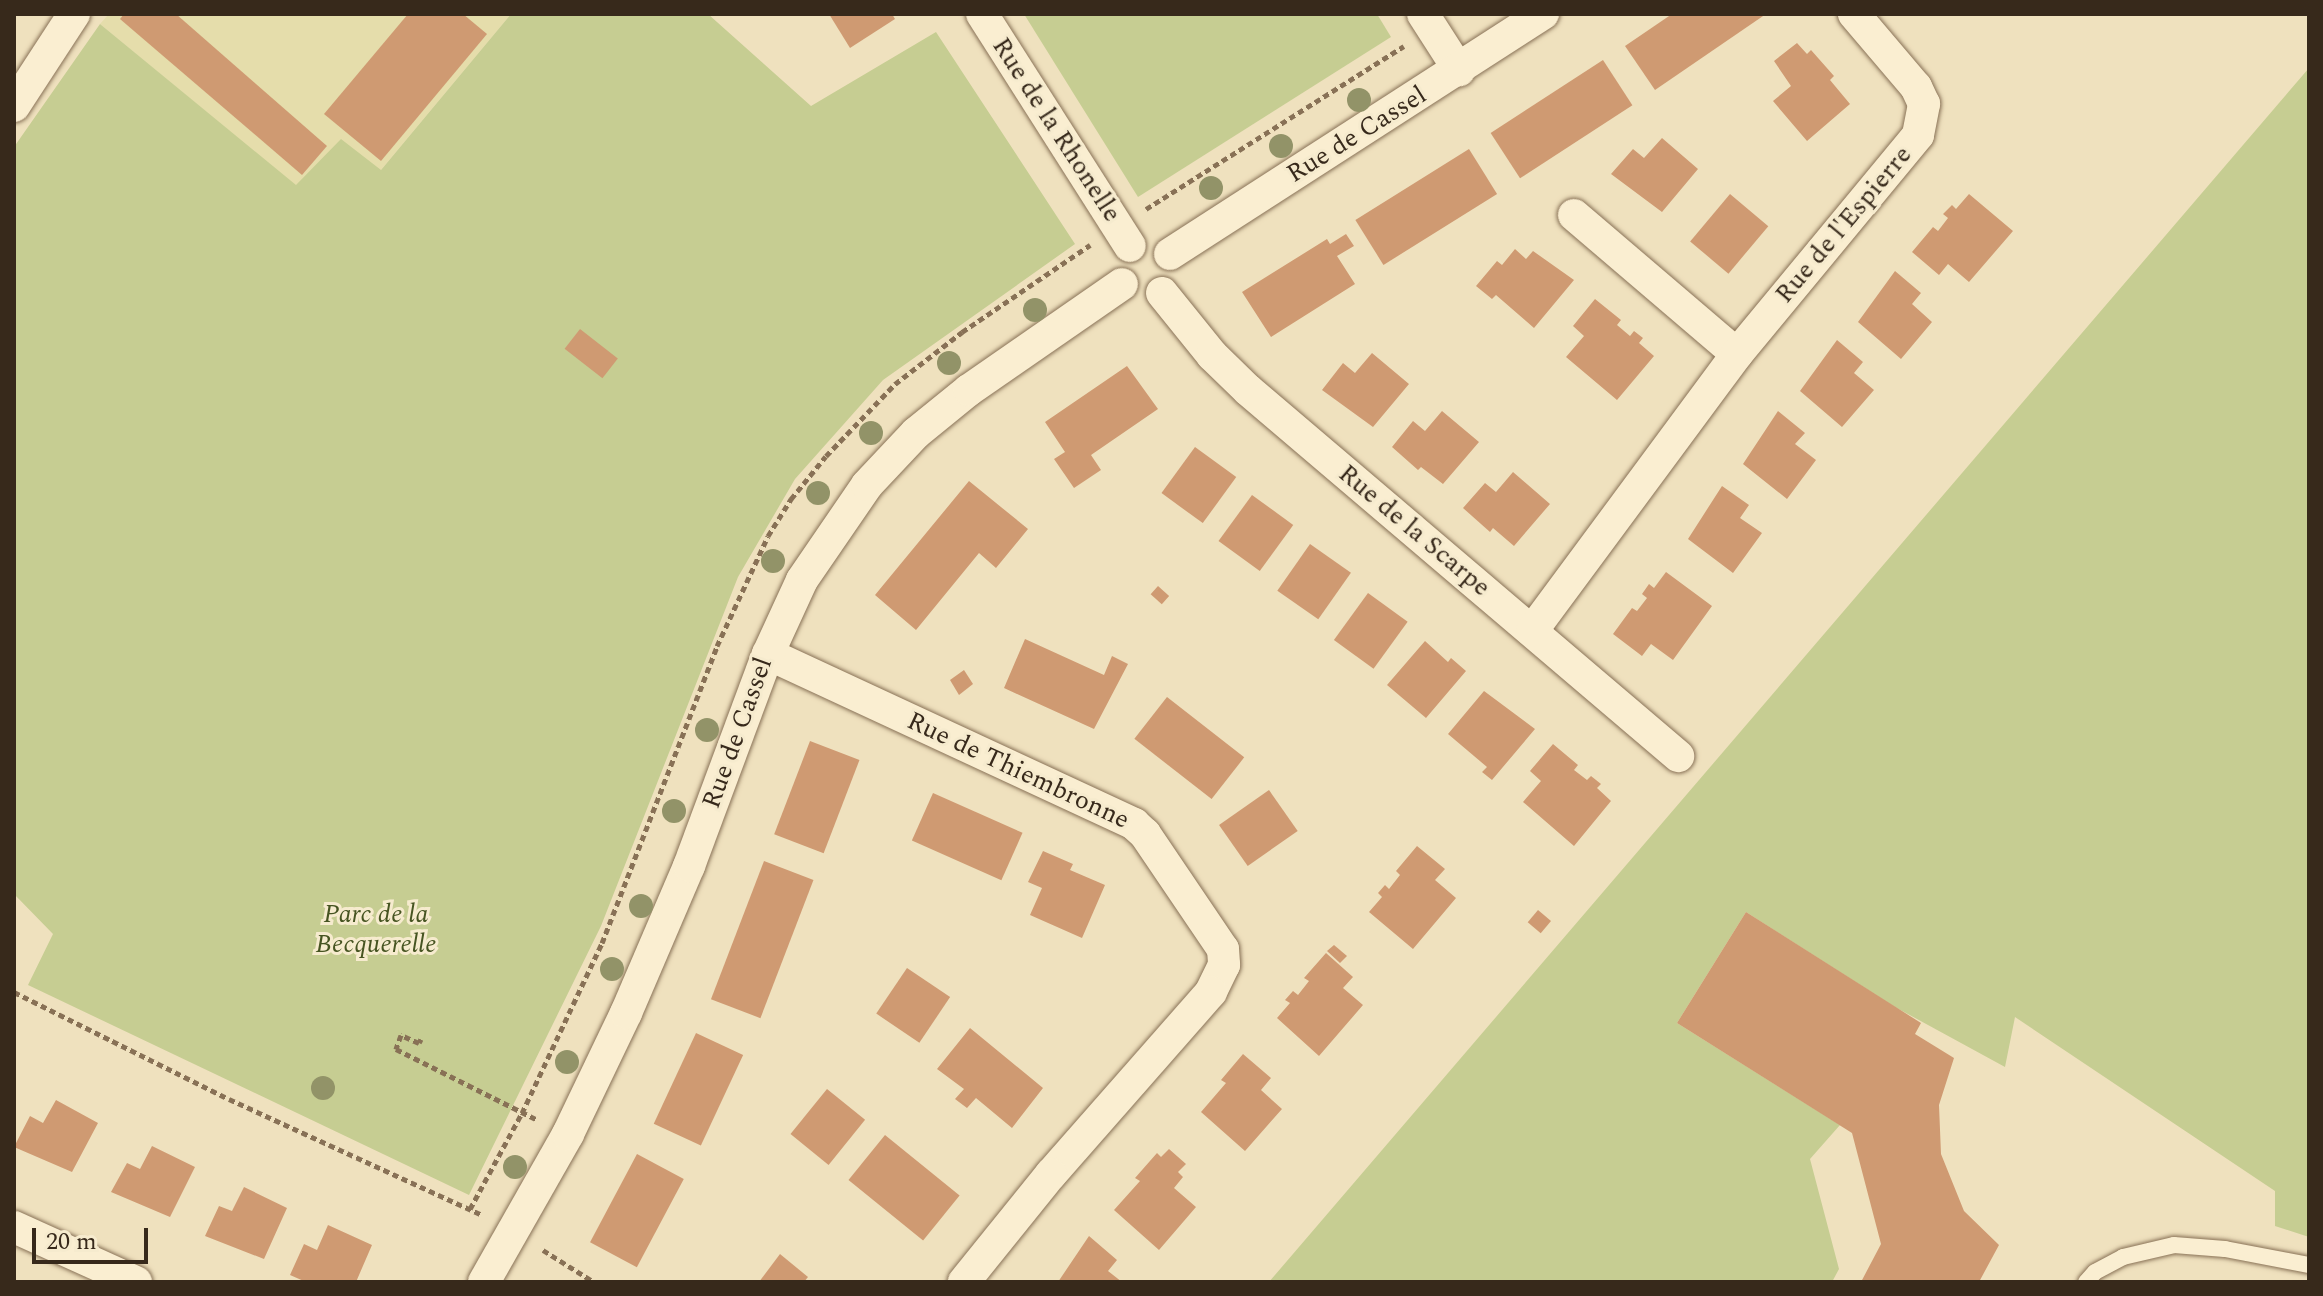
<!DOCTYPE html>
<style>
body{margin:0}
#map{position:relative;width:2323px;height:1296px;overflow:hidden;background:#efe1be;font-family:Spectral,serif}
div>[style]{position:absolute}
.farmland>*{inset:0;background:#e5ddab}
.green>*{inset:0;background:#c6cd92}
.building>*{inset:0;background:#cf9a72;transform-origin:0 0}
.path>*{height:5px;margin-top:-2.5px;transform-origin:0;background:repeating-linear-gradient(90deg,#887156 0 6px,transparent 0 10px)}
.roads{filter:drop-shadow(0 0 2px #887156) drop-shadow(0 0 2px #887156)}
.lane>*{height:16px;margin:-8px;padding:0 8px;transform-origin:8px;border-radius:8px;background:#faeed1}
.street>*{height:32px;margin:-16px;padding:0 16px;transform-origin:16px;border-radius:16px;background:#faeed1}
.trees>*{width:24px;height:24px;margin:-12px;border-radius:50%;background:#929368}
span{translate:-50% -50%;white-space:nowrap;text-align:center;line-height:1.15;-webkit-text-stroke:6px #f6ebce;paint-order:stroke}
.street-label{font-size:26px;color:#37291b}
.park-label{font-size:26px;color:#465421;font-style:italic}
.frame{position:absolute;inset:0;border:16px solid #37291b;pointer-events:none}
.scale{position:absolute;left:32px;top:1228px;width:116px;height:36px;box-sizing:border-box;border:4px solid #37291b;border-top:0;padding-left:10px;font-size:24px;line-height:28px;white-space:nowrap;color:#37291b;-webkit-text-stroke:6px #f6ebce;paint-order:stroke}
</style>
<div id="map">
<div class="farmland">
<i style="clip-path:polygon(109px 14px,511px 14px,380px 171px,296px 186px,100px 24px)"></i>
</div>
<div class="green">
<i style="clip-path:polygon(511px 14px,708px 14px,811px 106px,936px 32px,1075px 244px,883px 380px,795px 479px,738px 577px,601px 926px,469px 1195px,28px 985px,53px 934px,14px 894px,14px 147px,100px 24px,296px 185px,341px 139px,381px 170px)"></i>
<i style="clip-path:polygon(1024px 14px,1377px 14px,1391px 37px,1138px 197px)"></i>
<i style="clip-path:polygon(2309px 68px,2309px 1237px,2275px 1226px,2275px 1191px,2015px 1017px,2005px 1067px,1895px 1007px,1746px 912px,1677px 1023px,1840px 1125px,1810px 1159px,1839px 1269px,1832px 1282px,1269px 1282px)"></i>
</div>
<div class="building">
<i style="clip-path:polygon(124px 14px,176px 14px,327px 146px,302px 175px,120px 19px)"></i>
<i style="clip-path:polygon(408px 14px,463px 14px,487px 34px,381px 161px,324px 114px)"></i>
<i style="clip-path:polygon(829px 14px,892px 14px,895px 19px,850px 48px)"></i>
<i style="clip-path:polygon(1672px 14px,1766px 14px,1655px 90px,1625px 46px)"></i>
<i style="clip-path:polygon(1797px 43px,1807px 54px,1811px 50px,1834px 76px,1830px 80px,1850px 104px,1807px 141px,1773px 101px,1791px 86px,1774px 61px)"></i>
<i style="left:1603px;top:60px;width:54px;height:134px;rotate:57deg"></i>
<i style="clip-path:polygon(1662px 138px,1698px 169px,1662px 212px,1611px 174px,1633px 149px,1644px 158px)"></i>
<i style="left:1469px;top:149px;width:53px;height:134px;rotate:58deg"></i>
<i style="left:1730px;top:194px;width:50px;height:62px;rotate:40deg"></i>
<i style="clip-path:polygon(1969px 194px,2013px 231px,1969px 282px,1948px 264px,1939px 275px,1912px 252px,1933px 227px,1938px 231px,1948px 218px,1943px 214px,1952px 205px,1956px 209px)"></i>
<i style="clip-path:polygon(1346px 234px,1354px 246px,1337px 256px,1355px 284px,1271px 337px,1242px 292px,1327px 239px,1330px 244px)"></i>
<i style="clip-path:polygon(1515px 249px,1526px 259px,1533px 251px,1574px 280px,1534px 328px,1496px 295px,1492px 299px,1476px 286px,1497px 261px,1502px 265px)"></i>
<i style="clip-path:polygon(1895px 271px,1921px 293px,1912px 304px,1932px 322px,1901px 359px,1858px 322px)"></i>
<i style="clip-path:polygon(1595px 299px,1621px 320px,1617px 325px,1630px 336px,1634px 331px,1643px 338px,1639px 343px,1654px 356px,1617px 400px,1566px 357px,1584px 336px,1573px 326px)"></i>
<i style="left:580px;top:329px;width:48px;height:25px;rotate:38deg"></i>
<i style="clip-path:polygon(1837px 340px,1863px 362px,1854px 373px,1874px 390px,1842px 427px,1800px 391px)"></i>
<i style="clip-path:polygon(1372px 353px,1409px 384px,1373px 427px,1322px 390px,1343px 363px,1355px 373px)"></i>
<i style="clip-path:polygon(1127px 366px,1158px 409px,1091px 455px,1101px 470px,1074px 488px,1054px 459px,1065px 452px,1045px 422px)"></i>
<i style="clip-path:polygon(1442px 411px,1479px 442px,1443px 484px,1421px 467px,1418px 470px,1392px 447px,1413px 421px,1425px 431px)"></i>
<i style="clip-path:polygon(1778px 411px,1805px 433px,1795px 444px,1816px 460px,1787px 499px,1743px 464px)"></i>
<i style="left:1195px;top:447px;width:51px;height:57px;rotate:36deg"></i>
<i style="clip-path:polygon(1513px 472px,1550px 504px,1514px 546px,1493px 528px,1490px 532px,1463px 508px,1485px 483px,1496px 492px)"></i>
<i style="clip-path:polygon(969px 481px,1028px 529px,996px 568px,979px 553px,916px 630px,875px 595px)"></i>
<i style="clip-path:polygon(1722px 486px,1749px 505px,1740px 518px,1762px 533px,1733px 573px,1688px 539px)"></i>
<i style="left:1252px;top:495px;width:51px;height:57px;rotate:36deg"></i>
<i style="left:1310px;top:544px;width:50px;height:57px;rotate:35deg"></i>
<i style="clip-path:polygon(1666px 572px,1712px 606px,1673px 660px,1651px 644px,1642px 656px,1613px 634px,1632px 608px,1637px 611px,1647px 598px,1642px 594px,1649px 584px,1654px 588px)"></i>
<i style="left:1158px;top:586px;width:15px;height:11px;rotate:42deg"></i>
<i style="left:1368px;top:593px;width:49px;height:58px;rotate:36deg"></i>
<i style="clip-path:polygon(1025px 639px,1104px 675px,1112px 656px,1128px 664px,1094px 729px,1004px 688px)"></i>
<i style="clip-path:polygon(1425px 641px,1448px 662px,1451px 658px,1466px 671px,1426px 718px,1387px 685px)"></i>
<i style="clip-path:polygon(964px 670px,973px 684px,959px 695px,950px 680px)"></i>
<i style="clip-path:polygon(1484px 691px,1535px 729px,1492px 780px,1482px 772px,1487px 767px,1448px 734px)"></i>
<i style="left:1167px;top:697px;width:98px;height:53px;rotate:38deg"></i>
<i style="left:810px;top:741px;width:53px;height:100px;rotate:21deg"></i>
<i style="clip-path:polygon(1553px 744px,1578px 765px,1574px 770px,1587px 780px,1591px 776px,1601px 784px,1597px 788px,1611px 801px,1574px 846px,1523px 802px,1541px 781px,1530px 771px)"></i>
<i style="left:1269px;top:790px;width:50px;height:61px;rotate:55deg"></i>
<i style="left:933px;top:793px;width:98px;height:52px;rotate:24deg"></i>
<i style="clip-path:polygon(1417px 846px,1445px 869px,1435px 880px,1456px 898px,1413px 949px,1369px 912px,1382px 897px,1378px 893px,1385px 885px,1389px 889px,1400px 875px,1396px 871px)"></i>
<i style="clip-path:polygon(1043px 851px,1073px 864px,1070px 870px,1105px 885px,1082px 938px,1030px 915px,1042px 888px,1028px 882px)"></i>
<i style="left:764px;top:861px;width:53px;height:148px;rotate:21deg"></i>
<i style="left:1538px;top:910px;width:17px;height:16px;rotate:40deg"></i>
<i style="clip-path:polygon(1746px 912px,1921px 1023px,1915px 1034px,1954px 1058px,1939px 1105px,1941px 1154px,1964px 1211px,1999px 1245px,1979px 1282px,1861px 1282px,1881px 1244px,1852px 1133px,1677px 1023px)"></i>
<i style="clip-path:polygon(1334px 945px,1347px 956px,1340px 963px,1327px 951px)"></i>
<i style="clip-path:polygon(1326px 953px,1353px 977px,1343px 988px,1363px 1005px,1319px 1056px,1277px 1018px,1290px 1003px,1285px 1000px,1293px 991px,1298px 995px,1309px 981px,1304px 978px)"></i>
<i style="left:907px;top:968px;width:52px;height:55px;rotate:34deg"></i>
<i style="clip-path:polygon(970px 1028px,1043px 1088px,1012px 1128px,976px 1098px,967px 1108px,955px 1099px,964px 1089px,937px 1069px)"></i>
<i style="left:696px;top:1033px;width:52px;height:100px;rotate:25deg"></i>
<i style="clip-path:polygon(1243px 1054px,1271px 1078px,1261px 1090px,1282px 1109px,1245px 1151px,1201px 1112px,1226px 1083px,1221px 1080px)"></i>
<i style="left:827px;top:1089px;width:49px;height:58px;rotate:39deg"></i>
<i style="clip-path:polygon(56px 1100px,98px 1123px,72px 1172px,14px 1147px,30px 1116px,43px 1123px)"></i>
<i style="left:885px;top:1135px;width:96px;height:58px;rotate:39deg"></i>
<i style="clip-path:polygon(152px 1146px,195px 1167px,170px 1217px,111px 1192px,127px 1163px,140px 1169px)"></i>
<i style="clip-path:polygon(1169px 1149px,1186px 1164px,1178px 1172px,1183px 1177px,1174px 1188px,1196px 1207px,1159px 1250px,1114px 1210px,1140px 1181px,1135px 1178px,1157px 1153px,1161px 1157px)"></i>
<i style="left:637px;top:1154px;width:53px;height:100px;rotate:28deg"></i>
<i style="clip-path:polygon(244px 1187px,287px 1208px,264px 1259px,205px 1236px,219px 1206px,232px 1211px)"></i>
<i style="clip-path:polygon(328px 1225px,372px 1245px,356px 1282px,306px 1282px,290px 1275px,304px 1244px,317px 1250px)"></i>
<i style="clip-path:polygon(1089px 1236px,1117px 1260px,1108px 1271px,1122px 1282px,1058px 1282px)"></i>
<i style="clip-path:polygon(780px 1254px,808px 1277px,804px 1282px,759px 1282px)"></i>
</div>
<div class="path">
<i style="left:1146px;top:209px;width:305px;rotate:-32.3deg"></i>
<i style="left:14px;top:992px;width:240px;rotate:26.5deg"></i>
<i style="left:229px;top:1099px;width:278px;rotate:24.6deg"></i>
<i style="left:421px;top:1039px;width:4px;rotate:117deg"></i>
<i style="left:419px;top:1043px;width:20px;rotate:-156deg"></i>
<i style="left:401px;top:1035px;width:15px;rotate:110deg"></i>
<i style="left:396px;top:1049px;width:159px;rotate:26.6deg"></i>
<i style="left:470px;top:1209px;width:109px;rotate:-61.6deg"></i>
<i style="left:522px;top:1113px;width:188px;rotate:-64.8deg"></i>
<i style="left:602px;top:943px;width:318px;rotate:-68.8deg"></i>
<i style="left:717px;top:646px;width:121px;rotate:-65.1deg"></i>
<i style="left:768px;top:536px;width:44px;rotate:-58.1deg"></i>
<i style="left:791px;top:499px;width:55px;rotate:-50.9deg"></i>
<i style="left:826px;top:456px;width:100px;rotate:-46.2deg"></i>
<i style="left:895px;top:384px;width:85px;rotate:-37.8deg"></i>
<i style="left:962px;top:332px;width:155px;rotate:-34.2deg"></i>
<i style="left:543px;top:1250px;width:60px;rotate:32.1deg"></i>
</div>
<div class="roads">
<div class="lane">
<i style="left:2086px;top:1282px;width:13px;rotate:-48deg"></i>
<i style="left:2095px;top:1272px;width:32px;rotate:-28deg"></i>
<i style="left:2123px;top:1257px;width:52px;rotate:-13.2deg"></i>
<i style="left:2174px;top:1245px;width:51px;rotate:4.5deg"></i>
<i style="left:2225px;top:1249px;width:86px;rotate:10.8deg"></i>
</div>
<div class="street">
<i style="left:982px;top:14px;width:275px;rotate:57.5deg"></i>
<i style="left:1423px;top:14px;width:67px;rotate:57.3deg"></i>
<i style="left:14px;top:106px;width:110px;rotate:-56.9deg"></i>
<i style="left:1574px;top:215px;width:214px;rotate:40.5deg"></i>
<i style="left:1170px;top:254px;width:444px;rotate:-32.8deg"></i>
<i style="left:1162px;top:293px;width:80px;rotate:51.1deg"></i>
<i style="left:1212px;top:355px;width:50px;rotate:44.2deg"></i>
<i style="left:1248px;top:390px;width:565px;rotate:40.4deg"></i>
<i style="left:1532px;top:631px;width:345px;rotate:-53.5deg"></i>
<i style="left:1737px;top:354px;width:284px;rotate:-50.4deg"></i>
<i style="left:1918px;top:135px;width:32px;rotate:-79deg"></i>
<i style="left:1924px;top:104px;width:19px;rotate:-115deg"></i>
<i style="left:1916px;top:87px;width:96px;rotate:-130.3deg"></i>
<i style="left:768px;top:654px;width:404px;rotate:24.9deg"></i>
<i style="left:1134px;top:824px;width:15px;rotate:42deg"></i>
<i style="left:1145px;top:834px;width:139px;rotate:55.9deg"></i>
<i style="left:1223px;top:949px;width:16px;rotate:86deg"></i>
<i style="left:1224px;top:965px;width:30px;rotate:116deg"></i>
<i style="left:1211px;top:992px;width:242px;rotate:131.3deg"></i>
<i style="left:1051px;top:1174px;width:139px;rotate:128.9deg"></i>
<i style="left:14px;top:1227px;width:134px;rotate:24.3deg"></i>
<i style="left:484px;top:1282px;width:170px;rotate:-60.4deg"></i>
<i style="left:568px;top:1134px;width:134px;rotate:-64.4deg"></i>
<i style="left:626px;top:1013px;width:160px;rotate:-66.8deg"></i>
<i style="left:689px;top:866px;width:226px;rotate:-69.6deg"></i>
<i style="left:768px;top:654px;width:81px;rotate:-65.3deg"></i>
<i style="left:802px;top:580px;width:115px;rotate:-55.6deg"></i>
<i style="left:867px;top:485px;width:71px;rotate:-46.7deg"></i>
<i style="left:916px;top:433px;width:68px;rotate:-39.1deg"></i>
<i style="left:969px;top:390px;width:186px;rotate:-34.7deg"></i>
</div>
</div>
<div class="trees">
<i style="left:1359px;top:100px"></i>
<i style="left:1281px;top:146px"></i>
<i style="left:1211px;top:188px"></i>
<i style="left:1035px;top:310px"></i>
<i style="left:949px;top:363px"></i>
<i style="left:871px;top:433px"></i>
<i style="left:818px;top:493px"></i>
<i style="left:773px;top:561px"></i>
<i style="left:707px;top:730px"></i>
<i style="left:674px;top:811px"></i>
<i style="left:641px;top:906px"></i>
<i style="left:612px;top:969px"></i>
<i style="left:567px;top:1062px"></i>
<i style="left:323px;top:1088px"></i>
<i style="left:515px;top:1167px"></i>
</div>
<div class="street-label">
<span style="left:1056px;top:130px;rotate:57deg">Rue de la Rhonelle</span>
<span style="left:1357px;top:135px;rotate:-32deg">Rue de Cassel</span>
<span style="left:1844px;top:225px;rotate:-50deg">Rue de l'Espierre</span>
<span style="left:1414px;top:531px;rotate:40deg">Rue de la Scarpe</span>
<span style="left:738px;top:733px;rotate:-70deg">Rue de Cassel</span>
<span style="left:1018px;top:771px;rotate:25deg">Rue de Thiembronne</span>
</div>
<div class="park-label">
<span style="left:376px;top:930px">Parc de la<br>Becquerelle</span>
</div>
<div class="frame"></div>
<div class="scale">20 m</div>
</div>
